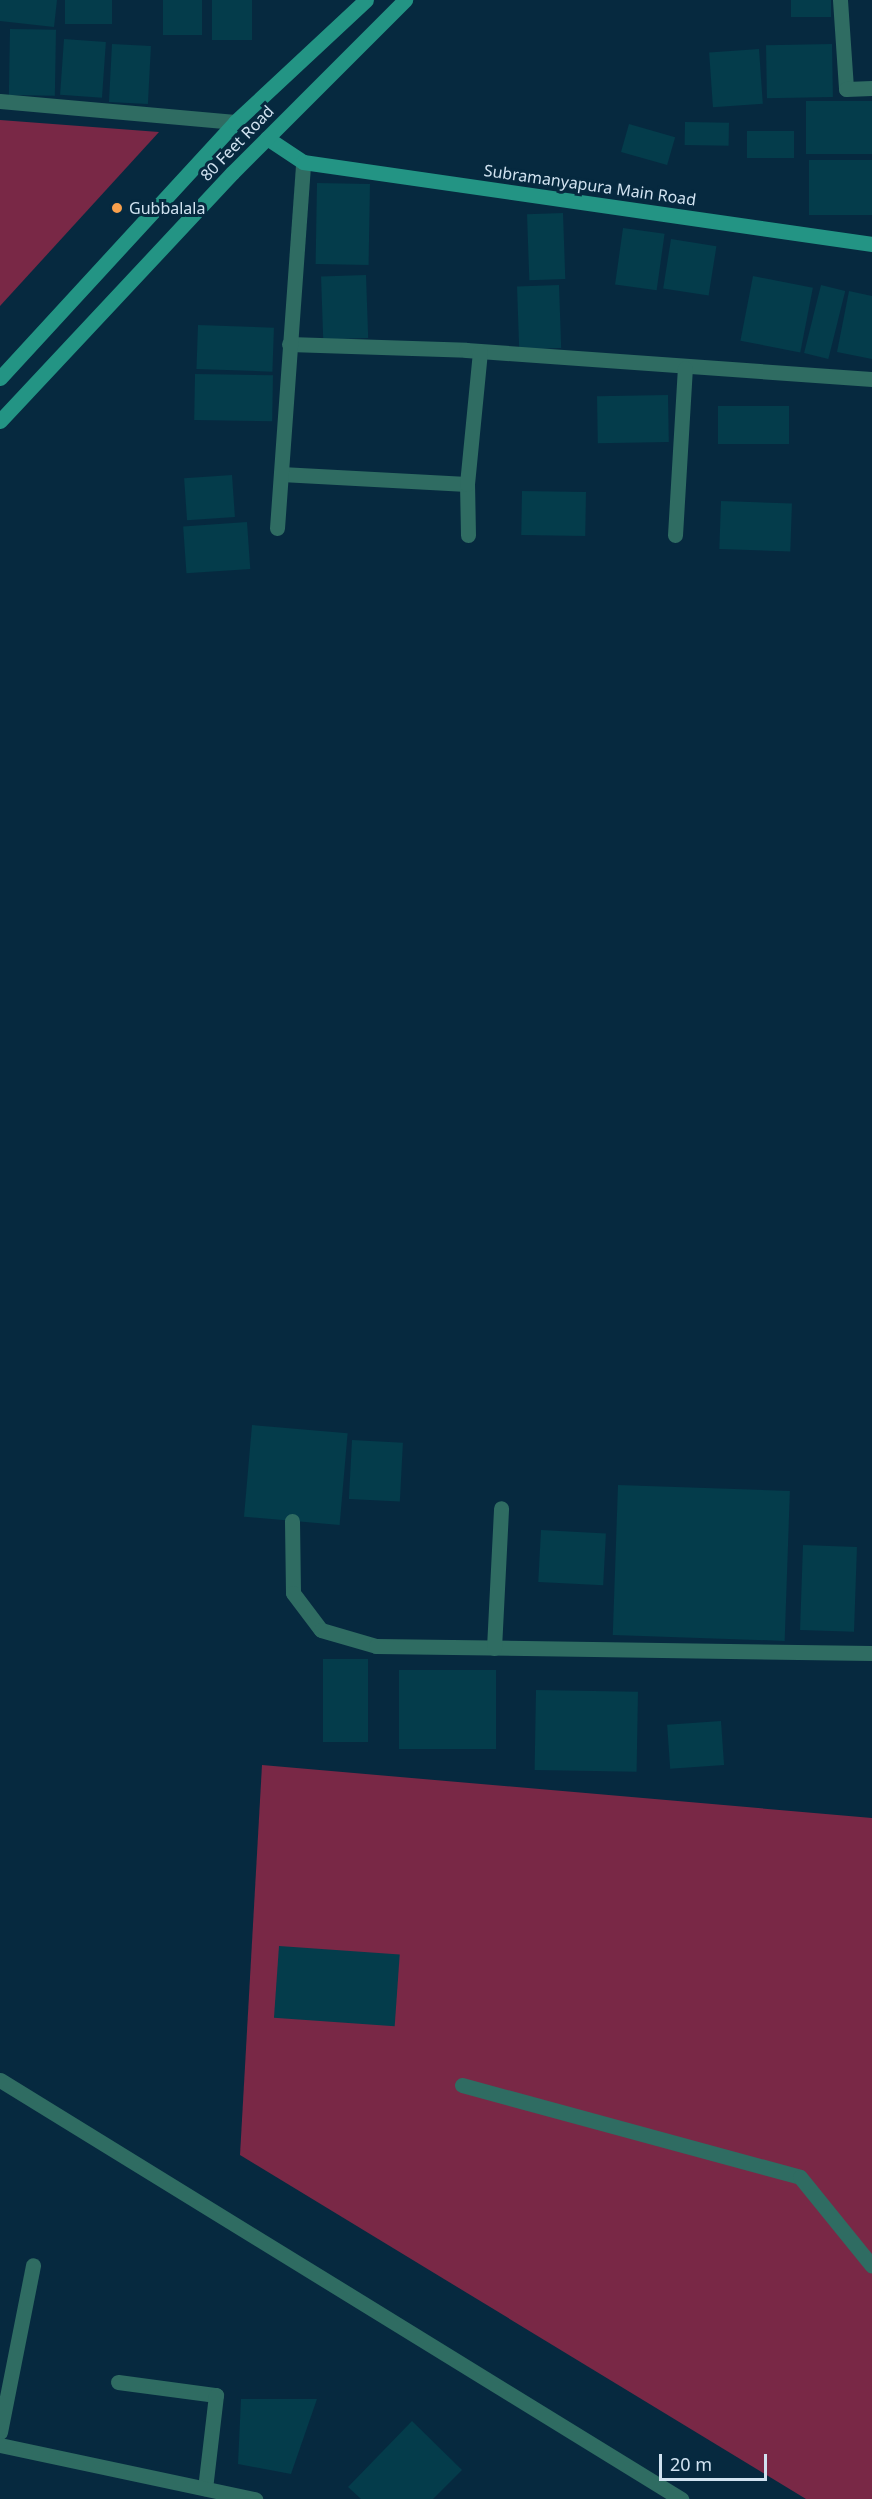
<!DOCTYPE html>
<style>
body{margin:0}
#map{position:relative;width:872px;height:2499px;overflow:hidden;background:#06293f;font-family:"Noto Sans",sans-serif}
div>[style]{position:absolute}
.green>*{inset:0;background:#792846}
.building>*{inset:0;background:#043c4b;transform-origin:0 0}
.lane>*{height:15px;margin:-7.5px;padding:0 7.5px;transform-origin:7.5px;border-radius:7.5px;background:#2f6c62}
.street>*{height:15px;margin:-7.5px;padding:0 7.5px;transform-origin:7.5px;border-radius:7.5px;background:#2f6c62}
.secondary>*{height:15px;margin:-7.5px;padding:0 7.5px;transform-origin:7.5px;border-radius:7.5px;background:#239484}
.dots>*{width:16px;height:16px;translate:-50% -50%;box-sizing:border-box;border:3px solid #06293f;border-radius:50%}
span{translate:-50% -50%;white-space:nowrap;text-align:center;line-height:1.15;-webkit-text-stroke:6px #06293f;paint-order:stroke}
.street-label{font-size:16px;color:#d0e2f0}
.poi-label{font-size:16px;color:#d0e2f0}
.left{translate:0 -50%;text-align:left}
.scale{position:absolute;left:659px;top:2454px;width:108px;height:27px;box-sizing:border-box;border:3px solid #d0e2f0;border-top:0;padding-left:8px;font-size:18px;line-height:21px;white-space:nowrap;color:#d0e2f0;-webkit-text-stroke:4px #06293f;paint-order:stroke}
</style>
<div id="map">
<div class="green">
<i style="clip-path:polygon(0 120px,159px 132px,0 306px)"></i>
<i style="clip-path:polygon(262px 1765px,872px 1818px,872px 2499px,806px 2499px,240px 2155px)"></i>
</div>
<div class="building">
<i style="clip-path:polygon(0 0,57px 0,54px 27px,0 21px)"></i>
<i style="left:65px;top:0;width:47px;height:24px"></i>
<i style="left:163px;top:0;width:39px;height:35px"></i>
<i style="left:212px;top:0;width:40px;height:40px"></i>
<i style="left:791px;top:0;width:40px;height:17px"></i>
<i style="left:10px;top:29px;width:46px;height:66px;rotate:1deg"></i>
<i style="left:64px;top:39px;width:42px;height:56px;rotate:4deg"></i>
<i style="left:112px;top:44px;width:39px;height:58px;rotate:3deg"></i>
<i style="left:832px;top:44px;width:53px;height:66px;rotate:89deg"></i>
<i style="left:759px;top:49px;width:55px;height:50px;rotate:86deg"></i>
<i style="left:872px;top:101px;width:53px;height:66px;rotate:90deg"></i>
<i style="left:685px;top:122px;width:44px;height:23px;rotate:1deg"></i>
<i style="left:629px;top:124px;width:48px;height:29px;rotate:16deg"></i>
<i style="left:794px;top:131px;width:27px;height:47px;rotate:90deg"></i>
<i style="left:872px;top:160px;width:55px;height:63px;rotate:90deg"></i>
<i style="left:317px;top:183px;width:53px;height:81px;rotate:1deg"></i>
<i style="left:563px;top:213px;width:66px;height:36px;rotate:88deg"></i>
<i style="left:623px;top:228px;width:42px;height:57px;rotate:8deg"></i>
<i style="left:671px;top:239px;width:46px;height:50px;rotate:9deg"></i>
<i style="left:366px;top:275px;width:63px;height:45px;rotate:88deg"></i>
<i style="left:753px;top:276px;width:61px;height:66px;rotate:11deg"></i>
<i style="left:559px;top:285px;width:63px;height:42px;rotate:88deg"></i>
<i style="left:821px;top:285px;width:25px;height:70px;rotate:14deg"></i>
<i style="clip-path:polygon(849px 291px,872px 296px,872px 359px,837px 352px)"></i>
<i style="left:198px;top:325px;width:76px;height:44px;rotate:2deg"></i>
<i style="left:195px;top:374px;width:78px;height:46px;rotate:1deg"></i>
<i style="left:668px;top:395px;width:47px;height:71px;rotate:89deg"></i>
<i style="left:789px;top:406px;width:38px;height:71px;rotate:90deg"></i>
<i style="left:232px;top:475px;width:42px;height:48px;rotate:86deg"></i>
<i style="left:522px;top:491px;width:64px;height:44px;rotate:1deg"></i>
<i style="left:721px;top:501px;width:71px;height:48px;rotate:2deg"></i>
<i style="left:247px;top:522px;width:47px;height:64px;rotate:86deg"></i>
<i style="left:252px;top:1425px;width:96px;height:92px;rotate:5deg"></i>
<i style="left:352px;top:1440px;width:51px;height:59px;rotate:3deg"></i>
<i style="left:618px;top:1485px;width:172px;height:150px;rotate:2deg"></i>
<i style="left:541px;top:1530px;width:65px;height:52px;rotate:3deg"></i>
<i style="left:803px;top:1545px;width:54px;height:85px;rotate:2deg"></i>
<i style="left:323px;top:1659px;width:45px;height:83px"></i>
<i style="left:399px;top:1670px;width:97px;height:79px"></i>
<i style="left:536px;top:1690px;width:102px;height:80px;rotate:1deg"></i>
<i style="left:721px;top:1721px;width:44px;height:54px;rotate:86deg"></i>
<i style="left:279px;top:1946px;width:121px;height:72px;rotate:4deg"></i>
<i style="clip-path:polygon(241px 2399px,317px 2399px,291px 2474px,238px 2464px)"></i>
<i style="clip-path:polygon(412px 2421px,462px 2470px,433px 2499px,361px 2499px,348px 2487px)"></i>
</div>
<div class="lane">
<i style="left:292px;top:1521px;width:72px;rotate:89.2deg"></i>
<i style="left:293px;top:1593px;width:46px;rotate:52.9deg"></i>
<i style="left:321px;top:1630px;width:57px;rotate:16.2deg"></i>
<i style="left:376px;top:1646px;width:496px;rotate:0.8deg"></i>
<i style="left:494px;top:1648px;width:140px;rotate:-87.1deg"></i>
</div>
<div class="street">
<i style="left:840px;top:0;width:89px;rotate:86.1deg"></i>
<i style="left:846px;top:89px;width:26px;rotate:-2deg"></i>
<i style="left:0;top:101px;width:236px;rotate:5.1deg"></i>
<i style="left:289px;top:344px;width:177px;rotate:1.9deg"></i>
<i style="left:466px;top:350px;width:407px;rotate:4.1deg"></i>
<i style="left:281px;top:474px;width:186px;rotate:3.1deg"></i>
<i style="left:277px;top:528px;width:367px;rotate:-85.9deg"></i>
<i style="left:468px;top:535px;width:51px;rotate:-91.1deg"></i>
<i style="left:467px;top:484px;width:133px;rotate:-84.4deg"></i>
<i style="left:675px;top:535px;width:167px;rotate:-86.6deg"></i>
<i style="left:0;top:2080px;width:800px;rotate:31.6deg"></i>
<i style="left:462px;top:2085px;width:350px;rotate:15.2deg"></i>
<i style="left:800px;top:2177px;width:114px;rotate:51deg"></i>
<i style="left:118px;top:2382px;width:99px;rotate:7.6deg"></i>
<i style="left:216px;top:2395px;width:94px;rotate:96.7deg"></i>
<i style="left:0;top:2432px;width:170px;rotate:-78.8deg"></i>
<i style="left:0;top:2445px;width:261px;rotate:12deg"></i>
</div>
<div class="secondary">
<i style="left:267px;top:138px;width:43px;rotate:33.7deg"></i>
<i style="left:303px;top:162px;width:575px;rotate:8.2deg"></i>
<i style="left:0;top:378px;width:348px;rotate:-47.4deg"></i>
<i style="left:235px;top:122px;width:179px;rotate:-43deg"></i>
<i style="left:0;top:421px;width:340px;rotate:-46.9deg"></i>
<i style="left:232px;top:173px;width:245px;rotate:-45deg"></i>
</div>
<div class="dots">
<i style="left:117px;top:208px;background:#f9a04c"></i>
</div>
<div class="street-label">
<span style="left:237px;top:143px;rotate:-46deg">80 Feet Road</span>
<span style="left:590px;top:185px;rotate:8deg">Subramanyapura Main Road</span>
</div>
<div class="poi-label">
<span class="left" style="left:129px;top:208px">Gubbalala</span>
</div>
<div class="scale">20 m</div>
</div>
